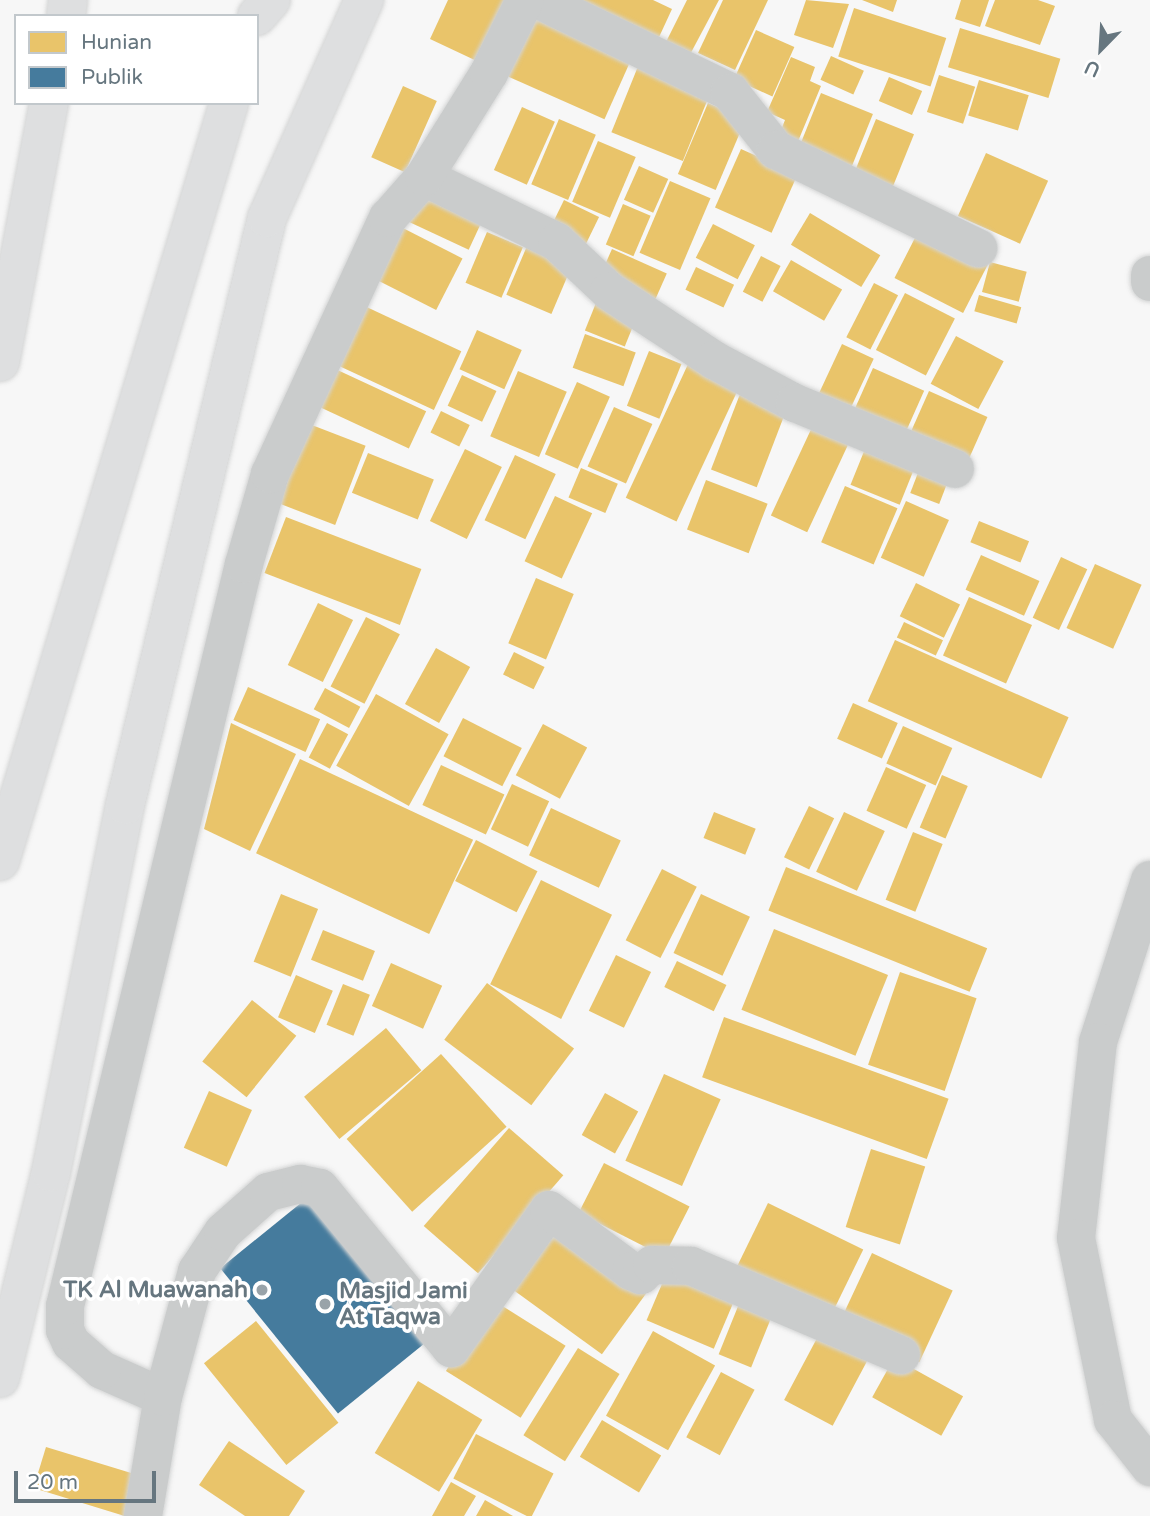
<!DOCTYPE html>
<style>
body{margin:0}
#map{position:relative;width:1150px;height:1516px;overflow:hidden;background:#f7f7f7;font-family:"Varela Round",sans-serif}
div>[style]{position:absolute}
.homes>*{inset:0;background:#e9c46a;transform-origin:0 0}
.public>*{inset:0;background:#457b9d;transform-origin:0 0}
.roads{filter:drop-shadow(0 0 2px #d3d4d4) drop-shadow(0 0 2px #d3d4d4)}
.minor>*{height:38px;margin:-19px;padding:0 19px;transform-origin:19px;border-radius:19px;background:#cacccc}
.highway>*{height:38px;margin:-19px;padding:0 19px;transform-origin:19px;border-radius:19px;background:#dedfe0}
.dots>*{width:19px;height:19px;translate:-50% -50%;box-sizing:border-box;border:4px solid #fff;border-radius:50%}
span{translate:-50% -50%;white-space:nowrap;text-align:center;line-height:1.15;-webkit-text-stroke:7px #fff;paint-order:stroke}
.poi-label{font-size:23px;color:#66767f;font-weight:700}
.right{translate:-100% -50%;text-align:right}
.left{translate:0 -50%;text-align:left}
.legend{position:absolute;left:14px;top:14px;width:245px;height:91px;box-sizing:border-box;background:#fff;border:2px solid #c2c8cc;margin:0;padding:9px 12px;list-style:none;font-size:21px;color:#66767f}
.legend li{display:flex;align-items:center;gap:14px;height:35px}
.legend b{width:35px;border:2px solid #c2c8cc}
.north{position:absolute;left:1066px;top:14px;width:70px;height:70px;-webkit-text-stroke:5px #fff;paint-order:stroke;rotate:204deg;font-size:19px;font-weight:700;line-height:28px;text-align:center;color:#66767f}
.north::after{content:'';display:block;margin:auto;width:24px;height:32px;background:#66767f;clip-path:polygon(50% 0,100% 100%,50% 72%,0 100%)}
.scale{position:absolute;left:14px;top:1471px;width:142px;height:32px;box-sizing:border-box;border:4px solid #66767f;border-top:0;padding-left:9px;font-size:21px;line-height:24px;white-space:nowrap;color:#66767f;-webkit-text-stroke:5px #fff;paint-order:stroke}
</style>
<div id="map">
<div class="homes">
<i style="clip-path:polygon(448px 0,510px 0,481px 63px,430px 39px)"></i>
<i style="clip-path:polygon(552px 0,653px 0,672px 9px,654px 48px)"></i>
<i style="clip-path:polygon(687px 0,719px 0,686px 62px,662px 50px)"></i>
<i style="clip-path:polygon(723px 0,768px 0,735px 70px,698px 53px)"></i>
<i style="clip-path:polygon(806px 0,849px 4px,833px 48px,794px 35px)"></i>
<i style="clip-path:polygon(862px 0,897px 0,893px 12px)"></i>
<i style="clip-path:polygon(961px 0,989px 0,980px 27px,955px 19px)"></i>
<i style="clip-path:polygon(995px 0,1038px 0,1055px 6px,1040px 45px,985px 26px)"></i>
<i style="left:528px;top:1px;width:118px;height:77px;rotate:24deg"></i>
<i style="left:854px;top:8px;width:97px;height:51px;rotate:18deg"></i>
<i style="left:960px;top:28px;width:105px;height:41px;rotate:17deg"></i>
<i style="left:756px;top:30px;width:42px;height:54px;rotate:24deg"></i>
<i style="left:831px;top:56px;width:36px;height:26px;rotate:24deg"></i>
<i style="clip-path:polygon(791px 57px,815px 67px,810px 81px,821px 86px,794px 151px,776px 143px,785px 120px,767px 112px)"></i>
<i style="left:641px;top:59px;width:77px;height:79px;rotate:22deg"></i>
<i style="left:939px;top:75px;width:38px;height:39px;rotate:18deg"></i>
<i style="left:889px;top:77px;width:36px;height:26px;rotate:23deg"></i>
<i style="left:979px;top:80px;width:52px;height:37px;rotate:17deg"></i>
<i style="left:403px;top:86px;width:37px;height:78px;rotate:24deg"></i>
<i style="left:821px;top:93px;width:56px;height:63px;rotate:22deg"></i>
<i style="left:708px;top:103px;width:41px;height:77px;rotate:23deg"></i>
<i style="left:522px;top:107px;width:36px;height:69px;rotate:24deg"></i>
<i style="left:559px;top:119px;width:40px;height:71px;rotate:23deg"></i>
<i style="left:876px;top:119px;width:41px;height:62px;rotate:22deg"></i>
<i style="left:598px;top:141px;width:41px;height:66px;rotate:23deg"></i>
<i style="left:741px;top:149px;width:62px;height:64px;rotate:24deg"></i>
<i style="left:986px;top:153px;width:68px;height:69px;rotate:24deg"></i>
<i style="left:639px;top:166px;width:32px;height:37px;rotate:24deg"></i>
<i style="left:670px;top:181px;width:44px;height:78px;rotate:23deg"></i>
<i style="left:421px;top:191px;width:68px;height:33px;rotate:25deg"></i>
<i style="left:564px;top:200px;width:39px;height:37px;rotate:26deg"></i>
<i style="left:623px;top:204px;width:30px;height:44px;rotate:23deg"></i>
<i style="left:810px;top:213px;width:82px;height:37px;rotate:31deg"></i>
<i style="left:393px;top:223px;width:78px;height:58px;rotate:27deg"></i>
<i style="left:713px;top:224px;width:47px;height:38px;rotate:27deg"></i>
<i style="left:919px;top:230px;width:77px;height:54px;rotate:27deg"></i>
<i style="left:487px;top:232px;width:39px;height:55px;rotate:23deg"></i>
<i style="left:527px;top:246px;width:49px;height:53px;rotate:23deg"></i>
<i style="left:612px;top:249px;width:60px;height:32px;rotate:24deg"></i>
<i style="left:761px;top:256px;width:22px;height:40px;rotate:27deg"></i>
<i style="left:791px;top:260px;width:59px;height:36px;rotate:30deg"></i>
<i style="left:990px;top:262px;width:38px;height:31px;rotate:15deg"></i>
<i style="left:696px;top:267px;width:42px;height:25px;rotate:25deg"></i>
<i style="left:874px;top:283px;width:27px;height:61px;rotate:27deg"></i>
<i style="left:905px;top:293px;width:56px;height:64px;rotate:27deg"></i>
<i style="left:979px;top:295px;width:44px;height:17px;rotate:16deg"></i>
<i style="left:598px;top:298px;width:43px;height:35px;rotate:22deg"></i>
<i style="left:358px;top:303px;width:114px;height:65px;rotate:25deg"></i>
<i style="left:477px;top:330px;width:49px;height:43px;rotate:24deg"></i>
<i style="left:585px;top:334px;width:54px;height:36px;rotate:20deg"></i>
<i style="left:956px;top:336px;width:54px;height:54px;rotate:28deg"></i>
<i style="left:842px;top:344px;width:35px;height:66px;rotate:25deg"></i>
<i style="left:649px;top:351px;width:35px;height:59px;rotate:22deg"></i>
<i style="left:690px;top:360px;width:56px;height:152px;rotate:25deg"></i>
<i style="left:331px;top:367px;width:105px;height:41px;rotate:25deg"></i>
<i style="left:873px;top:368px;width:56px;height:57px;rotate:24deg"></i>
<i style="left:518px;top:371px;width:53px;height:71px;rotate:23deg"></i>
<i style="left:462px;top:375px;width:38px;height:34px;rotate:25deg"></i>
<i style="left:577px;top:382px;width:36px;height:79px;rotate:24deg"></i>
<i style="left:929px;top:391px;width:64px;height:56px;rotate:24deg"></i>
<i style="left:740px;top:394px;width:49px;height:81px;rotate:21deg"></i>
<i style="left:614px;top:407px;width:42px;height:65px;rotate:24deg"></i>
<i style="left:441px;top:411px;width:32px;height:24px;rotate:26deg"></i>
<i style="left:304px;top:422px;width:66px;height:85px;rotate:21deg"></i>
<i style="left:814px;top:423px;width:40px;height:102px;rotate:25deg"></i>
<i style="left:867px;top:444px;width:53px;height:44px;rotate:22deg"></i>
<i style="left:465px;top:449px;width:41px;height:80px;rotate:26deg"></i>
<i style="left:368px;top:453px;width:71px;height:43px;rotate:22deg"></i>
<i style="left:515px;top:455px;width:45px;height:72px;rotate:25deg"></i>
<i style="left:921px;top:465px;width:31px;height:30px;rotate:21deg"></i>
<i style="left:581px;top:468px;width:40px;height:32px;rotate:23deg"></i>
<i style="left:706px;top:480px;width:66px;height:53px;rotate:21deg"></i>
<i style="left:845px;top:486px;width:57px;height:61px;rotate:23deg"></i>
<i style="left:555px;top:496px;width:41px;height:72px;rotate:25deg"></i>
<i style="left:906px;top:501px;width:47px;height:62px;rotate:24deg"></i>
<i style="left:286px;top:517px;width:145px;height:60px;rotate:21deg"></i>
<i style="left:979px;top:521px;width:54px;height:23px;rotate:22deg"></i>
<i style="left:981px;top:555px;width:64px;height:38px;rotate:24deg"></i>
<i style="left:1061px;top:557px;width:29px;height:67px;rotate:25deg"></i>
<i style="left:1095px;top:564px;width:51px;height:70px;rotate:24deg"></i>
<i style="left:536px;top:578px;width:41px;height:71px;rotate:23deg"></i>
<i style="left:916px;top:583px;width:49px;height:37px;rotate:26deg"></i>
<i style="left:969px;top:597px;width:69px;height:64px;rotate:24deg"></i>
<i style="left:318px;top:603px;width:39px;height:69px;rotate:26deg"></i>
<i style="left:366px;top:617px;width:38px;height:78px;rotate:27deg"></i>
<i style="left:904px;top:622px;width:43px;height:17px;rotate:25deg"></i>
<i style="left:895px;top:640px;width:190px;height:67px;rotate:24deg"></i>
<i style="left:436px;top:648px;width:39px;height:64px;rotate:29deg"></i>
<i style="left:514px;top:652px;width:34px;height:25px;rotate:26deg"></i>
<i style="left:248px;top:687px;width:79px;height:36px;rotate:24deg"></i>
<i style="left:325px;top:688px;width:40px;height:24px;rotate:28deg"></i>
<i style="left:376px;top:694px;width:83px;height:82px;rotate:29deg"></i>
<i style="left:853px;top:703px;width:49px;height:39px;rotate:24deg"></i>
<i style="left:463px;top:718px;width:66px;height:43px;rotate:27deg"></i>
<i style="clip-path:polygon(231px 723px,296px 754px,250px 851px,204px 829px)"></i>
<i style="left:327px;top:723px;width:24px;height:39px;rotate:28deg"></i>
<i style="left:543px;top:724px;width:50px;height:58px;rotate:28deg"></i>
<i style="left:903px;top:726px;width:54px;height:41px;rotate:24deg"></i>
<i style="left:300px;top:759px;width:191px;height:104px;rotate:25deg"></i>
<i style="left:441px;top:765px;width:70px;height:44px;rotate:25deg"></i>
<i style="left:886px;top:767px;width:44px;height:48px;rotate:24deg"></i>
<i style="left:942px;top:775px;width:28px;height:57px;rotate:23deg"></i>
<i style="left:512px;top:784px;width:41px;height:50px;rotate:25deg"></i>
<i style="left:809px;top:806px;width:28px;height:57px;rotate:26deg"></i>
<i style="left:551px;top:808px;width:77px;height:52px;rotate:25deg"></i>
<i style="left:714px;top:812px;width:45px;height:28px;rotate:22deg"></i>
<i style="left:844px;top:812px;width:45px;height:66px;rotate:25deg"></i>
<i style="left:913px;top:832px;width:32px;height:73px;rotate:22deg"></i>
<i style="left:476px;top:840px;width:69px;height:46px;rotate:27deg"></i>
<i style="left:786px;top:867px;width:217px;height:47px;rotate:22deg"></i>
<i style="left:662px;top:869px;width:39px;height:80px;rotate:27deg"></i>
<i style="left:541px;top:880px;width:79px;height:116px;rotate:26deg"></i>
<i style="left:281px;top:894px;width:40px;height:73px;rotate:22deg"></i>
<i style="left:701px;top:894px;width:54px;height:65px;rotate:25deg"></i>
<i style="left:774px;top:929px;width:123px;height:87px;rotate:22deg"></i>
<i style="left:323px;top:930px;width:56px;height:32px;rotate:22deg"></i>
<i style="left:616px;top:955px;width:39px;height:62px;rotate:26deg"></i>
<i style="left:677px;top:961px;width:55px;height:29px;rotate:26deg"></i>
<i style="left:391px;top:963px;width:56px;height:47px;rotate:24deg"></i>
<i style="left:900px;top:972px;width:81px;height:98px;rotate:19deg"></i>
<i style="left:296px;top:975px;width:40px;height:46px;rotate:23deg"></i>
<i style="left:487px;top:983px;width:109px;height:71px;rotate:37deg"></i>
<i style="left:343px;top:984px;width:29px;height:44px;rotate:22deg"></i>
<i style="left:252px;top:1000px;width:57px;height:79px;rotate:39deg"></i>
<i style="left:724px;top:1017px;width:239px;height:64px;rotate:20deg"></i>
<i style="left:386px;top:1028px;width:55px;height:107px;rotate:50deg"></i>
<i style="left:441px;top:1054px;width:98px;height:127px;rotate:48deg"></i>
<i style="left:664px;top:1074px;width:62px;height:95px;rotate:24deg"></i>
<i style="left:209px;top:1091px;width:47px;height:62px;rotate:24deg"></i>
<i style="left:605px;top:1093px;width:38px;height:48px;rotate:29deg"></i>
<i style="left:509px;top:1128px;width:72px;height:130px;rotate:41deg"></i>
<i style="left:871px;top:1149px;width:57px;height:82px;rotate:18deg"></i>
<i style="left:604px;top:1163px;width:96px;height:56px;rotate:27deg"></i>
<i style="left:768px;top:1203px;width:106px;height:80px;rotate:26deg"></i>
<i style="left:559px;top:1228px;width:109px;height:77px;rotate:36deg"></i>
<i style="left:872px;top:1253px;width:89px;height:79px;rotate:25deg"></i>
<i style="left:670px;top:1265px;width:73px;height:60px;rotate:23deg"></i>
<i style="left:743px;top:1294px;width:35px;height:65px;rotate:22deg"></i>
<i style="left:491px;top:1299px;width:88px;height:85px;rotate:32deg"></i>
<i style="left:256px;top:1321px;width:131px;height:67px;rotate:51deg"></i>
<i style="left:824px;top:1325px;width:55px;height:85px;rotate:28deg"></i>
<i style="left:653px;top:1331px;width:71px;height:97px;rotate:29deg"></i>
<i style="left:578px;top:1348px;width:49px;height:103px;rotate:32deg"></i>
<i style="left:894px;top:1358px;width:79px;height:45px;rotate:29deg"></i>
<i style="left:721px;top:1372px;width:38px;height:74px;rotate:28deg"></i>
<i style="left:418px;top:1381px;width:75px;height:84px;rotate:31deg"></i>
<i style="left:602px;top:1420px;width:69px;height:43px;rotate:31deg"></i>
<i style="left:476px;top:1434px;width:87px;height:50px;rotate:27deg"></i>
<i style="clip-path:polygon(229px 1441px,305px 1491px,289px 1516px,245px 1516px,199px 1485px)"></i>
<i style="left:46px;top:1447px;width:101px;height:43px;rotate:17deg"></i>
<i style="clip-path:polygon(451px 1482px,476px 1496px,464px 1516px,432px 1516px)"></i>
<i style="clip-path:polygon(485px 1500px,513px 1516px,476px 1516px)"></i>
</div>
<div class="public">
<i style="left:312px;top:1194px;width:187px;height:118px;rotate:51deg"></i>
</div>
<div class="roads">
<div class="minor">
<i style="left:539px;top:0;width:212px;rotate:25.7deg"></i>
<i style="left:730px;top:92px;width:74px;rotate:51.6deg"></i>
<i style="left:776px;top:150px;width:225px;rotate:25.9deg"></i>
<i style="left:424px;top:177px;width:148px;rotate:26deg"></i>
<i style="left:557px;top:242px;width:71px;rotate:43.3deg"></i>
<i style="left:609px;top:291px;width:126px;rotate:33.3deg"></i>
<i style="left:714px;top:360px;width:92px;rotate:28deg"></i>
<i style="left:795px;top:403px;width:173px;rotate:22.4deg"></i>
<i style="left:1150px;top:275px;width:7px;rotate:90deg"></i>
<i style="left:1150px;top:880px;width:170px;rotate:107.8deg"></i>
<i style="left:1098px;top:1042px;width:197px;rotate:96.4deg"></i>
<i style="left:1076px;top:1238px;width:186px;rotate:78.5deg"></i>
<i style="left:1113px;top:1420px;width:60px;rotate:51.8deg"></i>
<i style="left:163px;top:1397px;width:67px;rotate:-156.1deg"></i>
<i style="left:102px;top:1370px;width:41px;rotate:-138.9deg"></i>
<i style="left:71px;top:1343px;width:14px;rotate:-115deg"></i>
<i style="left:65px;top:1330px;width:24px;rotate:-90deg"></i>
<i style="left:65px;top:1306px;width:763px;rotate:-76.44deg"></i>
<i style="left:244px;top:564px;width:94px;rotate:-73.9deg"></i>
<i style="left:270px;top:474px;width:282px;rotate:-65.3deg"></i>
<i style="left:388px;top:218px;width:55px;rotate:-48.7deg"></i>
<i style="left:424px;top:177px;width:123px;rotate:-58deg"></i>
<i style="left:489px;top:73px;width:81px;rotate:-63.7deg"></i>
<i style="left:143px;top:1516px;width:121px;rotate:-80.5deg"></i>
<i style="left:163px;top:1397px;width:131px;rotate:-74.9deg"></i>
<i style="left:197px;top:1271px;width:47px;rotate:-56.3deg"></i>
<i style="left:223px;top:1232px;width:60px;rotate:-41.6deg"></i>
<i style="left:268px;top:1192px;width:34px;rotate:-14deg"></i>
<i style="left:301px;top:1184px;width:19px;rotate:12deg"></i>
<i style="left:320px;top:1188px;width:207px;rotate:50.7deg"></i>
<i style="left:451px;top:1348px;width:169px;rotate:-54.6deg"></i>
<i style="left:549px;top:1210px;width:102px;rotate:36.6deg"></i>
<i style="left:631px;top:1271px;width:11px;rotate:22deg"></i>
<i style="left:641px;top:1275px;width:15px;rotate:-42deg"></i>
<i style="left:652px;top:1265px;width:39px;rotate:1deg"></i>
<i style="left:691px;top:1266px;width:228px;rotate:23deg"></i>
</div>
<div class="highway">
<i style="left:66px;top:16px;width:16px;rotate:-83deg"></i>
<i style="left:257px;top:16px;width:21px;rotate:-49deg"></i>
<i style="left:0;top:362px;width:264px;rotate:-79.3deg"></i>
<i style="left:0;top:861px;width:792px;rotate:-73.19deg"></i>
<i style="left:0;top:1378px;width:212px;rotate:-76.1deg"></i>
<i style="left:51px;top:1172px;width:374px;rotate:-78.6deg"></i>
<i style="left:125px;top:805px;width:604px;rotate:-76.4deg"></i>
<i style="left:267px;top:218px;width:239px;rotate:-66deg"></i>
</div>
</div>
<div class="dots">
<i style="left:262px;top:1290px;background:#99a3a9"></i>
<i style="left:325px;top:1304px;background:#99a3a9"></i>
</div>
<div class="poi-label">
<span class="right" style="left:248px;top:1290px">TK Al Muawanah</span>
<span class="left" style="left:339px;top:1304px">Masjid Jami<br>At Taqwa</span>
</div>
<ul class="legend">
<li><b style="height:19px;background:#e9c46a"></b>Hunian</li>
<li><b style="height:19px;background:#457b9d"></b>Publik</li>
</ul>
<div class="north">U</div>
<div class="scale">20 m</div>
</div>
